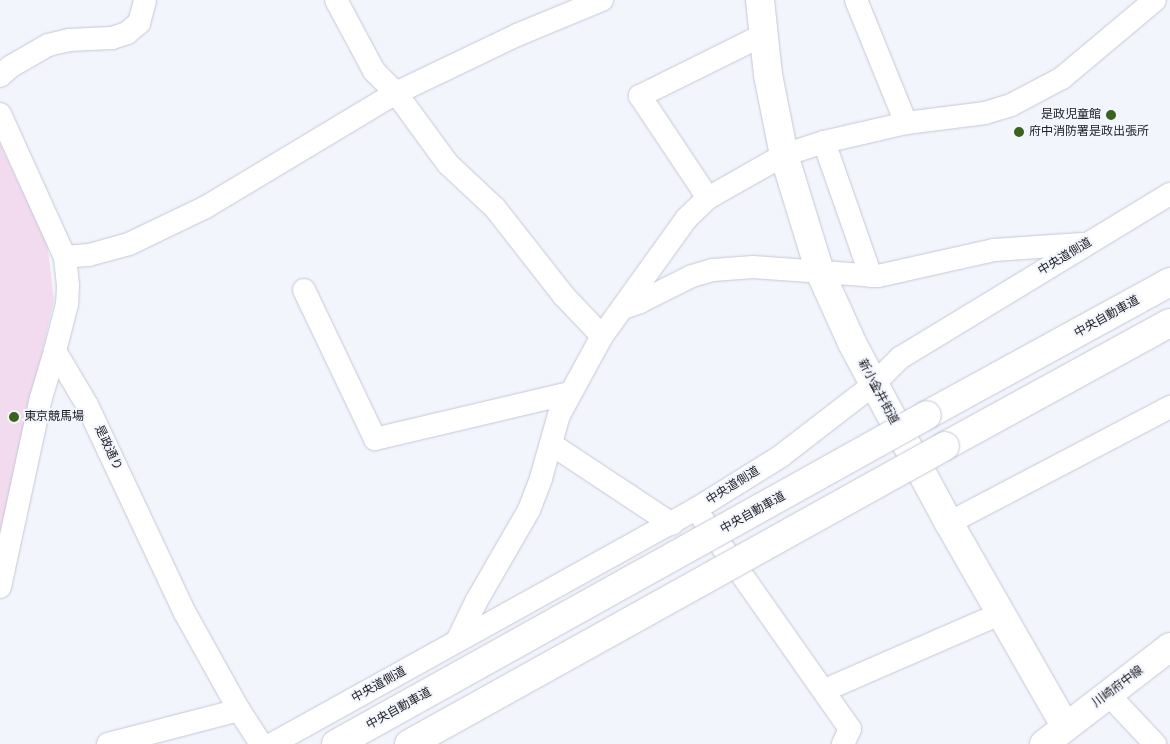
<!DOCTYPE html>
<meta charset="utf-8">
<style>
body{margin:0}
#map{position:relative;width:1170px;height:744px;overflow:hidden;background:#f3f5fd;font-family:"Varela Round","Noto Sans JP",sans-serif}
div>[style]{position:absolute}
.green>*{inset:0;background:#f2dbee}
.roads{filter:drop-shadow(0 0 1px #c4c8d5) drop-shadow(0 0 1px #c4c8d5)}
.minor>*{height:22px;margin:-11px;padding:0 11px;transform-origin:11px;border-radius:11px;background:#fff}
.major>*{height:28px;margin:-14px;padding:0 14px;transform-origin:14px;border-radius:14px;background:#fff}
.highway>*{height:28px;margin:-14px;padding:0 14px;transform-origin:14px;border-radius:14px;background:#fff}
.bridges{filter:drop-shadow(0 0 1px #c4c8d5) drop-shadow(0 0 1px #c4c8d5)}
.highway-bridge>*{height:28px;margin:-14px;padding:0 14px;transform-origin:14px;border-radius:14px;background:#fff}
.dots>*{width:14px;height:14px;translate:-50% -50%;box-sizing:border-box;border:2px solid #f3f5fd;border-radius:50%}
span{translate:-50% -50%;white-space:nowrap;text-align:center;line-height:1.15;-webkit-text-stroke:4px #f3f5fd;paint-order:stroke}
.poi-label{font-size:12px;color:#212227}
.right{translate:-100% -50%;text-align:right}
.left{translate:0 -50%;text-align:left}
.street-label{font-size:12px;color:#212227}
</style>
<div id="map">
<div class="green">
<i style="clip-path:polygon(0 144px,47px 242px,54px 301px,0 534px)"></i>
</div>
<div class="roads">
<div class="minor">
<i style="left:336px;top:0;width:81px;rotate:61.8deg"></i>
<i style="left:374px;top:71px;width:31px;rotate:45deg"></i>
<i style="left:396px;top:93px;width:88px;rotate:53.8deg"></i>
<i style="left:448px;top:164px;width:64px;rotate:43.1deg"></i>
<i style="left:495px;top:208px;width:112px;rotate:51.9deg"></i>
<i style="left:564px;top:296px;width:55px;rotate:46.5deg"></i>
<i style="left:856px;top:0;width:133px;rotate:67.9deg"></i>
<i style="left:0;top:76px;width:13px;rotate:-42deg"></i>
<i style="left:10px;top:67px;width:44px;rotate:-30.1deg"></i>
<i style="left:48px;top:45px;width:22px;rotate:-13deg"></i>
<i style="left:69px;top:40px;width:43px;rotate:-2.7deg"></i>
<i style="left:112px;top:38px;width:16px;rotate:-18deg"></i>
<i style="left:127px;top:33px;width:16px;rotate:-40deg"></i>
<i style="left:139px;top:23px;width:24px;rotate:-75deg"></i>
<i style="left:0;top:114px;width:157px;rotate:65.6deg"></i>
<i style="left:65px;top:257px;width:29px;rotate:84deg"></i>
<i style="left:68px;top:286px;width:18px;rotate:93deg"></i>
<i style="left:67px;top:304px;width:49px;rotate:104.3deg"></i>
<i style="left:55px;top:351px;width:63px;rotate:59.3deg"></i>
<i style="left:87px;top:405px;width:230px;rotate:64.8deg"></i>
<i style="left:185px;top:613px;width:111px;rotate:60.9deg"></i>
<i style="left:239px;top:710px;width:40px;rotate:57.1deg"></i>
<i style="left:824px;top:142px;width:142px;rotate:70.7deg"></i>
<i style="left:708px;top:198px;width:123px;rotate:-123.7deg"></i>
<i style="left:640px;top:96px;width:137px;rotate:-26.4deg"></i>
<i style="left:65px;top:257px;width:24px;rotate:-5deg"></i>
<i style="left:89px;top:255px;width:41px;rotate:-15.4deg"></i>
<i style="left:129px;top:244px;width:85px;rotate:-25.7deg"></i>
<i style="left:206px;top:207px;width:222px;rotate:-31deg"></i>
<i style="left:396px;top:93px;width:134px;rotate:-25.6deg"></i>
<i style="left:517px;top:35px;width:92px;rotate:-22.4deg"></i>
<i style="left:304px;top:290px;width:165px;rotate:64.5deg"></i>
<i style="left:375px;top:439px;width:200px;rotate:-13.3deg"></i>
<i style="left:623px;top:308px;width:18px;rotate:-19deg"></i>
<i style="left:640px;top:302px;width:58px;rotate:-26.6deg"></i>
<i style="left:692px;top:276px;width:22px;rotate:-16deg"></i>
<i style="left:713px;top:270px;width:40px;rotate:-4.3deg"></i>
<i style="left:753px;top:267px;width:125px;rotate:4.1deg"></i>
<i style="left:878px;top:276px;width:119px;rotate:-12.6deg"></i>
<i style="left:994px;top:250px;width:88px;rotate:-3.9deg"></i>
<i style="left:551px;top:444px;width:145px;rotate:33.5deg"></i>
<i style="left:704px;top:521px;width:254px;rotate:54.9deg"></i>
<i style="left:850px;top:729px;width:17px;rotate:115deg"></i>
<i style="left:949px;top:523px;width:250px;rotate:-27.7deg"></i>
<i style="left:0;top:587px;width:193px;rotate:-77.8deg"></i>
<i style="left:41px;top:398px;width:49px;rotate:-73.4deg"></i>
<i style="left:457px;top:641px;width:46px;rotate:-64deg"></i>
<i style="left:477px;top:600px;width:104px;rotate:-60deg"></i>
<i style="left:529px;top:510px;width:34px;rotate:-69deg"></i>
<i style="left:541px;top:478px;width:66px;rotate:-74.1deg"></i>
<i style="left:559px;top:415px;width:90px;rotate:-61.4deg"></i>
<i style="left:602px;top:336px;width:144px;rotate:-54.3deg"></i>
<i style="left:686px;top:219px;width:30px;rotate:-44deg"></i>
<i style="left:708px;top:198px;width:87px;rotate:-29.5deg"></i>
<i style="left:784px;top:155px;width:42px;rotate:-18deg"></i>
<i style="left:824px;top:142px;width:84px;rotate:-13deg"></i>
<i style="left:906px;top:123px;width:80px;rotate:-7.2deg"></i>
<i style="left:985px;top:113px;width:27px;rotate:-17deg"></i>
<i style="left:1011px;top:105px;width:58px;rotate:-27.9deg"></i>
<i style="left:1062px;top:78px;width:121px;rotate:-40deg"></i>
<i style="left:825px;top:690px;width:191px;rotate:-23.5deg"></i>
<i style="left:1108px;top:694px;width:69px;rotate:46.8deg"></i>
<i style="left:108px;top:744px;width:135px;rotate:-14.5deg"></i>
<i style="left:272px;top:744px;width:485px;rotate:-29deg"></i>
<i style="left:696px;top:509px;width:100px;rotate:-31.9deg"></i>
<i style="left:781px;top:456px;width:118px;rotate:-37.7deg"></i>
<i style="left:874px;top:384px;width:37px;rotate:-45deg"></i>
<i style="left:900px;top:358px;width:316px;rotate:-31.3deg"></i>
</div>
<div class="major">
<i style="left:760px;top:0;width:75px;rotate:83.9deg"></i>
<i style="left:768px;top:75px;width:82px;rotate:78.7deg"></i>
<i style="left:784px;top:155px;width:122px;rotate:72.9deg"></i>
<i style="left:820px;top:272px;width:78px;rotate:65.7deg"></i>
<i style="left:852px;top:343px;width:47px;rotate:61.8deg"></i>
<i style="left:874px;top:384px;width:158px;rotate:61.7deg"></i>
<i style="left:949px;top:523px;width:235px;rotate:60.2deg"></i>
<i style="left:1044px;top:744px;width:159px;rotate:-37.6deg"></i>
</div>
<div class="highway">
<i style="left:927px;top:415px;width:277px;rotate:-28.7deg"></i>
<i style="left:945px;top:446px;width:256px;rotate:-28.7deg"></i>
</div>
</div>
<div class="bridges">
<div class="highway-bridge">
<i style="left:336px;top:744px;width:676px;rotate:-29.1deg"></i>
<i style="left:409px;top:744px;width:613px;rotate:-29.07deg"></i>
</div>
</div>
<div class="dots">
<i style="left:1111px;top:115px;background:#3a631e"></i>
<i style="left:1019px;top:132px;background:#3a631e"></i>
<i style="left:14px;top:417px;background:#3a631e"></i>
</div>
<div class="poi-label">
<span class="right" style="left:1101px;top:115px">是政児童館</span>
<span class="left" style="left:1029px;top:132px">府中消防署是政出張所</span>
<span class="left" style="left:24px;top:417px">東京競馬場</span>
</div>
<div class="street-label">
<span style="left:1065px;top:257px;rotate:-31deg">中央道側道</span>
<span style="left:1107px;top:317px;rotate:-29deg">中央自動車道</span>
<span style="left:878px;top:392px;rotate:62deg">新小金井街道</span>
<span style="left:108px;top:448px;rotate:65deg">是政通り</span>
<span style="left:733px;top:486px;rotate:-32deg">中央道側道</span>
<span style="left:753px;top:513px;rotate:-29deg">中央自動車道</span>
<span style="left:379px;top:685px;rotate:-29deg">中央道側道</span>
<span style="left:1118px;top:687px;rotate:-37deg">川崎府中線</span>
<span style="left:399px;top:709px;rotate:-29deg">中央自動車道</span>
</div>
</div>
